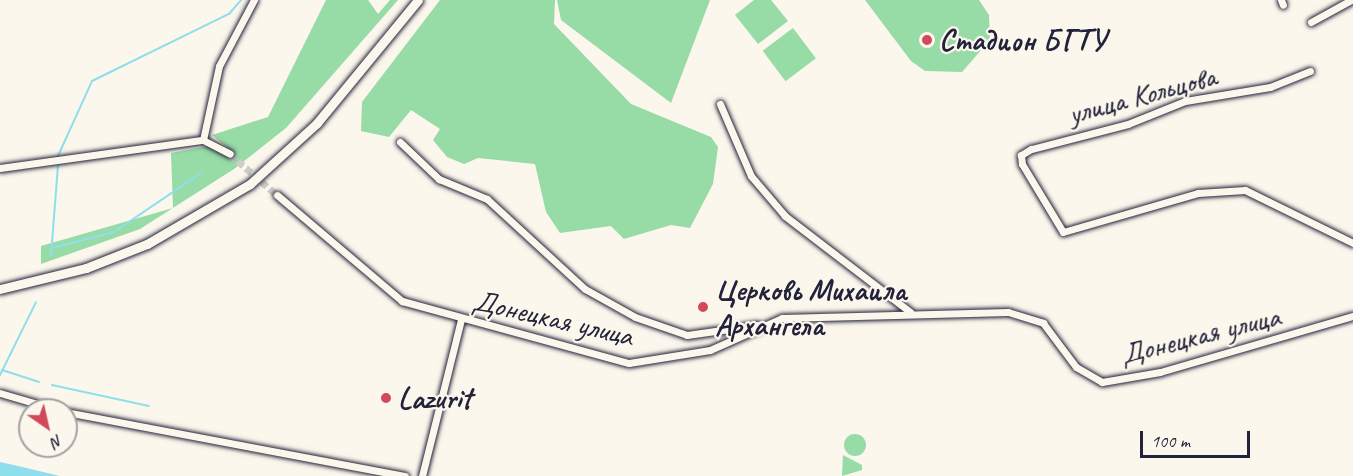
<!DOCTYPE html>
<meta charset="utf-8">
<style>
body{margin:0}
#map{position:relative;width:1353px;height:476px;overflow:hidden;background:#fbf7ec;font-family:Caveat,sans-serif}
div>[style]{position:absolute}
.green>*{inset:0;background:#97dba6;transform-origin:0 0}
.round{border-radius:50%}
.water>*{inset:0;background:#8fdeec}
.stream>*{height:2px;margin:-1px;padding:0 1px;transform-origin:1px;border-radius:1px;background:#8fdeec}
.minor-tunnel>*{height:7px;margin-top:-3.5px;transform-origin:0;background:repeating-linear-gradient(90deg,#d0ccc9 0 7px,transparent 0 10.5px)}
.roads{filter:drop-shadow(0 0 2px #22223b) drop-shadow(0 0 2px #22223b)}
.minor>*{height:7px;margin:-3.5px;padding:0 3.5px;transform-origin:3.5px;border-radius:3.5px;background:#fbf7ec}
.secondary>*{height:9px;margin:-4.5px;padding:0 4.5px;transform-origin:4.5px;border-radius:4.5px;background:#fbf7ec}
.dots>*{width:16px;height:16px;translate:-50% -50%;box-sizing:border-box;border:3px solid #fbf7ec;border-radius:50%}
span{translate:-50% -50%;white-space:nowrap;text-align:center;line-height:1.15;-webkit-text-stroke:4.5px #fbf7ec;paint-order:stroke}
.poi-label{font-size:30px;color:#22223b;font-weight:700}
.left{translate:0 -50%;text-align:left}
.street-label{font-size:30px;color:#22223b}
.north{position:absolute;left:18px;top:398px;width:60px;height:60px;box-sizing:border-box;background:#fbf7ec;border:2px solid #a4a2a5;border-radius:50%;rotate:146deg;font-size:16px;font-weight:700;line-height:24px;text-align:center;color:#22223b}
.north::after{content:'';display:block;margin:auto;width:21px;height:27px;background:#d1495b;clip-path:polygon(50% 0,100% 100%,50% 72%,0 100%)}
.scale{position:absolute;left:1140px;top:431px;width:110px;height:27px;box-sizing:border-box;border:3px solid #22223b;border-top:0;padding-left:8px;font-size:18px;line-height:21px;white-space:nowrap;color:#22223b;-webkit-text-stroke:4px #fbf7ec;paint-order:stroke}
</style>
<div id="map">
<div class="green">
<i style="clip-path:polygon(326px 0,368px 0,378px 14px,390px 0,398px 0,286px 128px,234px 169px,140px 229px,41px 264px,41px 246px,173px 208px,171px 153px,208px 146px,230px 159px,234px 153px,212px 135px,268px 117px)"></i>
<i style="clip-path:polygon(440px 0,555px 0,554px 24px,631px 104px,711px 137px,718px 147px,713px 184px,690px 228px,671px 225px,624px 239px,611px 226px,560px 233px,546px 212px,535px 164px,478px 158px,464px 164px,447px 157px,433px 140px,440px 129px,411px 110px,389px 137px,361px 131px,362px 102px)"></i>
<i style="clip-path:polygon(557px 0,710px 0,671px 103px,561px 20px)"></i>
<i style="clip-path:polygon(754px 0,771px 0,788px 21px,758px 44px,735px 15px)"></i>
<i style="clip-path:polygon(865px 0,979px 0,989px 15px,990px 40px,962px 72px,925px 71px,911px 61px)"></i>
<i style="left:793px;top:28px;width:38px;height:38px;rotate:53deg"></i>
<i class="round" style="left:844px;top:434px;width:22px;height:22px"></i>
<i style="clip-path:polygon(843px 455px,862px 465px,862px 470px,842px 476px)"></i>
</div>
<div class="water">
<i style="clip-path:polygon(0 462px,18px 466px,60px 476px,0 476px)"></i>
</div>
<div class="stream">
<i style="left:58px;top:156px;width:82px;rotate:-65.6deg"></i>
<i style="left:92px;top:81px;width:153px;rotate:-26.1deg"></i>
<i style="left:229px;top:14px;width:18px;rotate:-49deg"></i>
<i style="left:52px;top:248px;width:64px;rotate:-14.5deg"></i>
<i style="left:114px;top:232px;width:105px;rotate:-34.1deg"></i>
<i style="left:51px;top:256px;width:90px;rotate:-85.6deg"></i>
<i style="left:2px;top:370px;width:39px;rotate:18deg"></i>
<i style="left:0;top:375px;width:81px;rotate:-63.7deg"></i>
<i style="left:52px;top:385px;width:99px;rotate:12.2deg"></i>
</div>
<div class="minor-tunnel">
<i style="left:230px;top:154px;width:62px;rotate:41.1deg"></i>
</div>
<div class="roads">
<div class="minor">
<i style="left:1281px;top:0;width:5px;rotate:68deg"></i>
<i style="left:1311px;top:22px;width:46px;rotate:-28.8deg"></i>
<i style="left:1310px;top:71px;width:43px;rotate:158.2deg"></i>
<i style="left:1270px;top:87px;width:86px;rotate:170.6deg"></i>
<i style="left:1185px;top:101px;width:61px;rotate:158deg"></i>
<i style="left:1128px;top:124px;width:100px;rotate:165.5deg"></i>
<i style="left:1031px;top:149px;width:12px;rotate:149deg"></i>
<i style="left:1021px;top:155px;width:9px;rotate:84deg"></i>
<i style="left:1022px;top:164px;width:79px;rotate:58.9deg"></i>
<i style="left:1063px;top:232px;width:141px;rotate:-16.1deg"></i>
<i style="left:1198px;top:193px;width:47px;rotate:-3.7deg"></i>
<i style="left:1245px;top:190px;width:120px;rotate:26.1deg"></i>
<i style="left:720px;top:104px;width:78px;rotate:66.7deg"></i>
<i style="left:751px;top:176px;width:52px;rotate:49.6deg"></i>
<i style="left:785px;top:216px;width:158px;rotate:37.5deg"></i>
<i style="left:203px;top:140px;width:76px;rotate:-77.8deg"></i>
<i style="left:219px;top:66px;width:75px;rotate:-62.1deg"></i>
<i style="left:400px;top:142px;width:54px;rotate:43.5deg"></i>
<i style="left:439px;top:179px;width:52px;rotate:22.6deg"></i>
<i style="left:487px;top:199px;width:133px;rotate:42.6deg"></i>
<i style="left:585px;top:289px;width:57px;rotate:29.2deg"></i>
<i style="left:635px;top:317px;width:55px;rotate:19.1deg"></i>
<i style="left:687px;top:335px;width:71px;rotate:-8.1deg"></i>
<i style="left:0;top:168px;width:205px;rotate:-7.9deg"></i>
<i style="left:203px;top:140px;width:30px;rotate:27deg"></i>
<i style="left:277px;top:195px;width:164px;rotate:40.3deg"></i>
<i style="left:402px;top:301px;width:235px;rotate:15.3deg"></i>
<i style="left:629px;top:363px;width:82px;rotate:-9.1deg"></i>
<i style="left:710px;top:350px;width:79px;rotate:-24deg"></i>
<i style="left:782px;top:318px;width:226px;rotate:-1.5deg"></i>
<i style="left:1008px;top:312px;width:37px;rotate:17deg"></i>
<i style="left:1043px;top:323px;width:55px;rotate:53.1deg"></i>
<i style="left:1076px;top:367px;width:30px;rotate:30deg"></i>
<i style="left:1102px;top:382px;width:59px;rotate:-9.8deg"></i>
<i style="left:1160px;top:372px;width:201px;rotate:-16.2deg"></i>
<i style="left:0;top:393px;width:60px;rotate:16.3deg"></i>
<i style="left:66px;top:412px;width:345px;rotate:10.7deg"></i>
<i style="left:422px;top:476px;width:162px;rotate:-76deg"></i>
</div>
<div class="secondary">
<i style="left:0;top:289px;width:89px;rotate:-13.7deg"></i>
<i style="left:86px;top:268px;width:66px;rotate:-21.5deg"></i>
<i style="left:147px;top:244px;width:119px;rotate:-30.2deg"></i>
<i style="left:250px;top:184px;width:91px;rotate:-42.3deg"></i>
<i style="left:317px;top:123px;width:159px;rotate:-50.6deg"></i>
</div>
</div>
<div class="dots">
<i style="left:927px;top:40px;background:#d1495b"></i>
<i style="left:703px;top:307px;background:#d1495b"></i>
<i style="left:386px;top:398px;background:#d1495b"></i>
</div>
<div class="poi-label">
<span class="left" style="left:939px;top:40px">Стадион БГТУ</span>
<span class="left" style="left:715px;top:307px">Церковь Михаила<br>Архангела</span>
<span class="left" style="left:398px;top:398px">Lazurit</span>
</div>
<div class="street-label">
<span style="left:1142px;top:95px;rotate:-15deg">улица Кольцова</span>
<span style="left:553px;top:318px;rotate:13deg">Донецкая улица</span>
<span style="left:1200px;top:335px;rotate:-14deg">Донецкая улица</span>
</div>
<div class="north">N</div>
<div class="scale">100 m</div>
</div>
